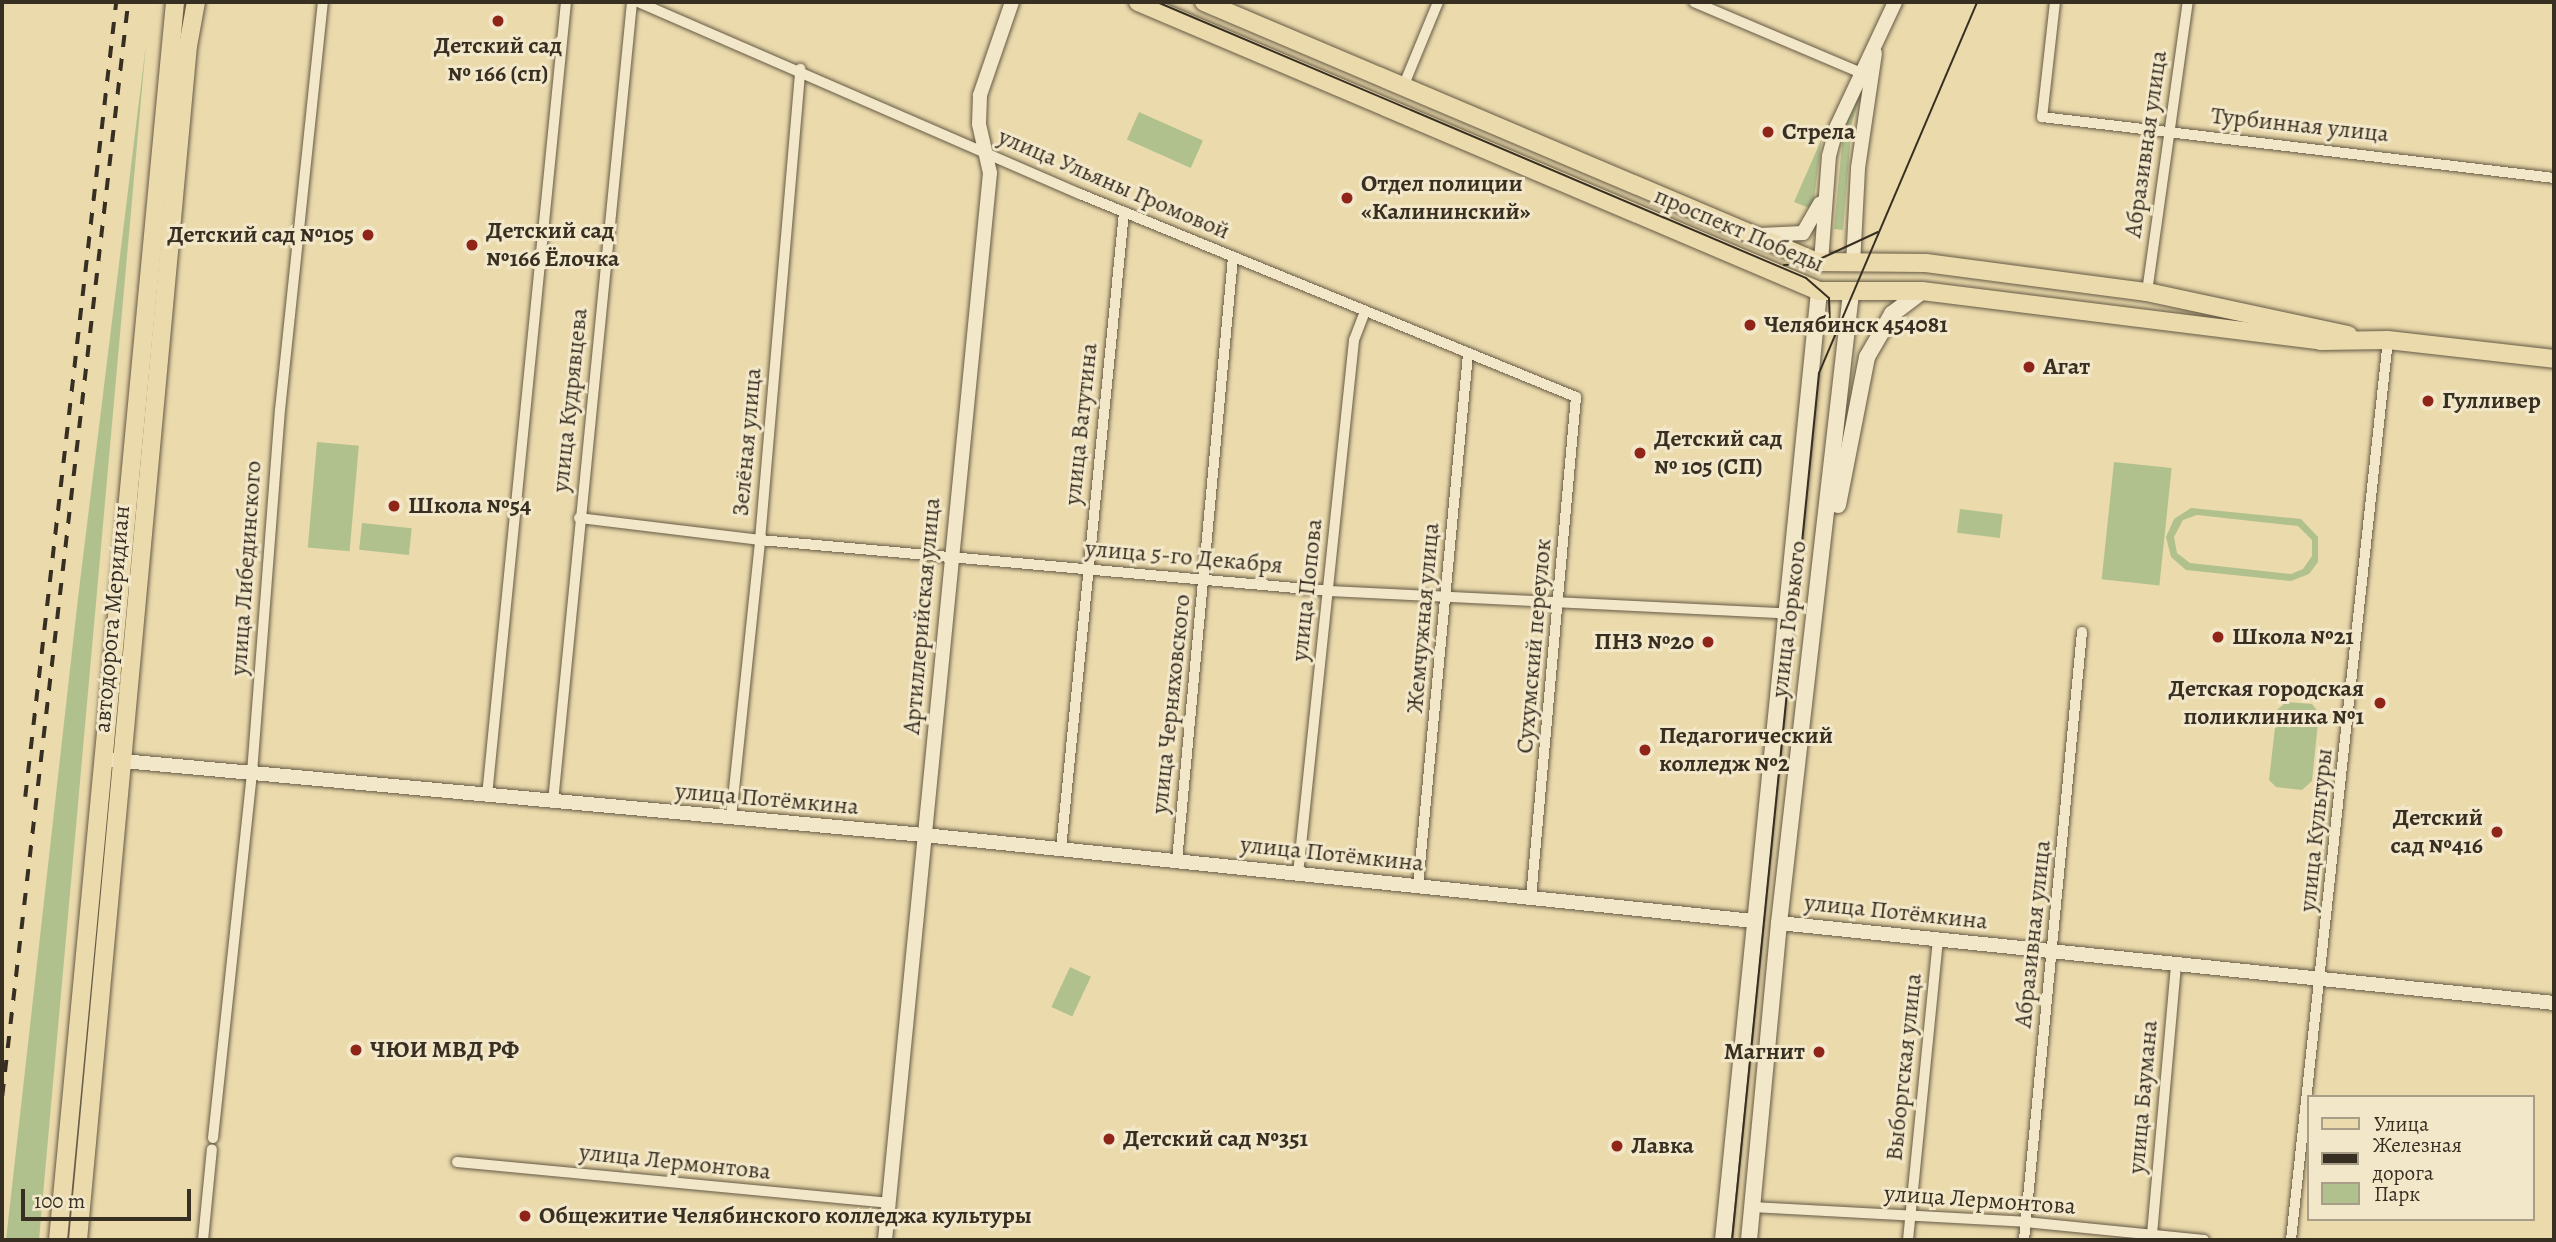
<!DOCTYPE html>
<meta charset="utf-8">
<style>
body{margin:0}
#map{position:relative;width:2556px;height:1242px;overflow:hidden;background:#ebdaac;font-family:Alegreya,serif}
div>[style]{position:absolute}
.green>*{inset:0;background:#b1c18e;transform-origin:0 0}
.roads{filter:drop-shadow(0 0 2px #655a45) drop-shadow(0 0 2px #655a45)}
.minor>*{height:10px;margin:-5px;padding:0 5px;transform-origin:5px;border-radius:5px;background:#f2e7c9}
.tertiary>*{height:14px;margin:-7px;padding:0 7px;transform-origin:7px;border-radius:7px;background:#f2e7c9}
.secondary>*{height:16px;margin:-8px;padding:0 8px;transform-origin:8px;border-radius:8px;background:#f2e7c9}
.primary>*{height:18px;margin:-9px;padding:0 9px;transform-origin:9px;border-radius:9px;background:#ebdaac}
.tram>*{height:2px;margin:-1px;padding:0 1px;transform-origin:1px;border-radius:1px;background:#382f23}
.rail>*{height:3.5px;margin-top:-1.75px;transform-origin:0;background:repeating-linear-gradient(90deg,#382f23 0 12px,transparent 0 24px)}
.dots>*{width:19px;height:19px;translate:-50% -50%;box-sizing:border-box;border:4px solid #f2e7c9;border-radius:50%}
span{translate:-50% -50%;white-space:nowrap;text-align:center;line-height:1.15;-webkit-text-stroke:6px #f2e7c9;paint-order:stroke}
.poi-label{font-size:24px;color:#382f23;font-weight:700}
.left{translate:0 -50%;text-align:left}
.right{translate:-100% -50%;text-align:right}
.street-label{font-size:24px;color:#382f23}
.frame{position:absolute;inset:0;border:4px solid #382f23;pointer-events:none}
.legend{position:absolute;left:2307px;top:1095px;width:228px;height:126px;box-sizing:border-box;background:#f2e7c9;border:2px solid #a89d87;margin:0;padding:9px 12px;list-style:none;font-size:21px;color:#382f23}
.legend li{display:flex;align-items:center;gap:14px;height:35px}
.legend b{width:35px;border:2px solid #a89d87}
.scale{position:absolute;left:21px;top:1189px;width:170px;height:32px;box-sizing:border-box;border:4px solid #382f23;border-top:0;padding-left:9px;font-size:21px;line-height:24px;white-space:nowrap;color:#382f23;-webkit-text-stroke:5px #f2e7c9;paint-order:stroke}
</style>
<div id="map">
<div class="green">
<i style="clip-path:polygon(146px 44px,39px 1240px,6px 1240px,78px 598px)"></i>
<i style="clip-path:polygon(1869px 65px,1852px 122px,1843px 230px,1834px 229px,1844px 123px)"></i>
<i style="left:1139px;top:112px;width:70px;height:30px;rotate:24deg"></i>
<i style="clip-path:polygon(1822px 138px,1813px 207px,1809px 208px,1794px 202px)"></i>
<i style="left:317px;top:442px;width:42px;height:106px;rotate:5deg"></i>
<i style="left:2114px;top:462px;width:58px;height:118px;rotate:6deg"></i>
<i style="clip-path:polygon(evenodd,2191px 508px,2301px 519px,2318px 537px,2318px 562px,2309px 574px,2291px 581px,2186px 570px,2171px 557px,2166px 537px,2174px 519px,2191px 508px,2197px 515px,2298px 526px,2312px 540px,2312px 556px,2303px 569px,2291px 574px,2190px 563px,2177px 553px,2174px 537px,2183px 520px,2197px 515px)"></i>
<i style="left:1960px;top:509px;width:43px;height:24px;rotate:7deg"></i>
<i style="left:362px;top:523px;width:50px;height:27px;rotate:6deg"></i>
<i style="clip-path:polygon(2286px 702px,2312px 704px,2319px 713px,2312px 781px,2302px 790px,2276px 787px,2269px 780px,2277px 710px)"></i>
<i style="left:1070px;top:967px;width:23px;height:44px;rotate:25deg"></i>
</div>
<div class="roads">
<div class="minor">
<i style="left:638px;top:2px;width:482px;rotate:23.5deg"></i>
<i style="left:1080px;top:194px;width:536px;rotate:22.26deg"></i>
<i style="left:1576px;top:397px;width:503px;rotate:95.13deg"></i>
<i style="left:1694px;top:2px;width:179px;rotate:23deg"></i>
<i style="left:2055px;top:2px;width:116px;rotate:96.4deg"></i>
<i style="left:2042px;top:117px;width:516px;rotate:6.79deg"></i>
<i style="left:1403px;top:87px;width:92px;rotate:-67.6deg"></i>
<i style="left:2147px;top:292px;width:293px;rotate:-82deg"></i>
<i style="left:579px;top:518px;width:182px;rotate:6.9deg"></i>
<i style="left:760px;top:540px;width:571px;rotate:5.12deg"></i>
<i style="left:1329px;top:591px;width:459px;rotate:2.8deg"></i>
<i style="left:487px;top:796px;width:798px;rotate:-84.32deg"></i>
<i style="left:553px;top:802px;width:804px;rotate:-84.36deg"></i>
<i style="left:731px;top:818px;width:280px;rotate:-84deg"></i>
<i style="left:760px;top:540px;width:473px;rotate:-85.1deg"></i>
<i style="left:1061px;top:849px;width:640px;rotate:-84.35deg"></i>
<i style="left:1177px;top:861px;width:607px;rotate:-84.7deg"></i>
<i style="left:1298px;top:874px;width:537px;rotate:-84.01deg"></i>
<i style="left:1354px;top:340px;width:30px;rotate:-69deg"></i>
<i style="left:1418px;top:886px;width:534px;rotate:-84.63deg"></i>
<i style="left:213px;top:1138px;width:367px;rotate:-83.9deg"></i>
<i style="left:252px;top:773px;width:364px;rotate:-85.6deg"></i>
<i style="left:280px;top:410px;width:410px;rotate:-84deg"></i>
<i style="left:457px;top:1162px;width:433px;rotate:5.4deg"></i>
<i style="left:1752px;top:1207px;width:273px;rotate:3.1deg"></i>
<i style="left:2025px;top:1222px;width:180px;rotate:5.7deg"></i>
<i style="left:2152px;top:1234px;width:271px;rotate:-84.9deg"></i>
<i style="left:203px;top:1240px;width:91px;rotate:-84.4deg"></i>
<i style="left:1908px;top:1240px;width:302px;rotate:-84.3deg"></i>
<i style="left:2024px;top:1240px;width:611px;rotate:-84.55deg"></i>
<i style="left:2291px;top:1240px;width:905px;rotate:-83.85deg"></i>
</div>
<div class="tertiary">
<i style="left:1760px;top:235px;width:43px;rotate:-2.7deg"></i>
<i style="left:1803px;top:233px;width:34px;rotate:-60deg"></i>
<i style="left:1821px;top:262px;width:106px;rotate:-85.7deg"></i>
<i style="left:1829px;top:156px;width:31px;rotate:-75deg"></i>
<i style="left:1837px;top:126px;width:137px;rotate:-64.9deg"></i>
<i style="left:1853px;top:264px;width:96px;rotate:-87deg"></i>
<i style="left:1858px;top:168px;width:116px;rotate:-81.6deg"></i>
<i style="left:112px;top:760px;width:815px;rotate:5.28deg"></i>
<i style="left:924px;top:835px;width:834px;rotate:5.92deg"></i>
<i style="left:1779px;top:923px;width:779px;rotate:5.89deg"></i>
<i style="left:885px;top:1240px;width:1072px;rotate:-84.38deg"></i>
<i style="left:990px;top:173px;width:50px;rotate:-102.7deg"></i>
<i style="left:979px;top:124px;width:29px;rotate:-88deg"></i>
<i style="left:980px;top:95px;width:98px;rotate:-71deg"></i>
</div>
<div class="secondary">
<i style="left:1838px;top:505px;width:151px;rotate:-78.9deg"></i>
<i style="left:1867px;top:357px;width:50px;rotate:-59.8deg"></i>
<i style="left:1892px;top:314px;width:38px;rotate:-37deg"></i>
<i style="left:1723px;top:1240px;width:954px;rotate:-84.22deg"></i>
<i style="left:1749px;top:1240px;width:318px;rotate:-84.6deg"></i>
<i style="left:1779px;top:923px;width:634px;rotate:-83.48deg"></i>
</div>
<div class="primary">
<i style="left:1138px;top:2px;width:740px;rotate:23deg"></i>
<i style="left:1819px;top:291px;width:103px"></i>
<i style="left:1922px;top:291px;width:402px;rotate:7.1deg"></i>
<i style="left:2321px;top:341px;width:67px;rotate:-0.9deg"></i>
<i style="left:2388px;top:340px;width:167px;rotate:6.5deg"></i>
<i style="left:1204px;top:2px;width:666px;rotate:22.98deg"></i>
<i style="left:1817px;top:262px;width:109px;rotate:0.5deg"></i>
<i style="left:1926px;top:263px;width:223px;rotate:7.5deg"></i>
<i style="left:2147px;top:292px;width:206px;rotate:12.1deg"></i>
<i style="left:58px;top:1240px;width:1244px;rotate:-84.6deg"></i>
<i style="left:78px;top:1240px;width:1199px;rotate:-84.74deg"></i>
<i style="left:188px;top:46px;width:45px;rotate:-79.7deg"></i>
</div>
</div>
<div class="tram">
<i style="left:1157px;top:2px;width:705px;rotate:23.04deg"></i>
<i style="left:1806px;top:278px;width:30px;rotate:41deg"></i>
<i style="left:1829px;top:298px;width:34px;rotate:88deg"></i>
<i style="left:1784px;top:265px;width:25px;rotate:-2deg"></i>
<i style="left:1809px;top:264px;width:76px;rotate:-24.9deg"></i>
<i style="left:1732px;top:1240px;width:871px;rotate:-84.27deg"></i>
<i style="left:1819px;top:373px;width:403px;rotate:-66.9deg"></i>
</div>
<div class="rail">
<i style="left:25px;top:797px;width:800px;rotate:-83.47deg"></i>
<i style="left:2px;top:1096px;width:1101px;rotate:-83.43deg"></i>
</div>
<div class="dots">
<i style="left:498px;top:21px;background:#8f2418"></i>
<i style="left:1768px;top:132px;background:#8f2418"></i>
<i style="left:1347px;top:198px;background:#8f2418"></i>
<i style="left:368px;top:235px;background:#8f2418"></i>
<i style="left:472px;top:245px;background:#8f2418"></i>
<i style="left:1750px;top:325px;background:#8f2418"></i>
<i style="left:2029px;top:367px;background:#8f2418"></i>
<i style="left:2428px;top:401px;background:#8f2418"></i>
<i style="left:1640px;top:453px;background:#8f2418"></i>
<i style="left:394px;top:506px;background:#8f2418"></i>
<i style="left:2218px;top:637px;background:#8f2418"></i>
<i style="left:1708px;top:642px;background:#8f2418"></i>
<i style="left:2380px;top:703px;background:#8f2418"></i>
<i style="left:1645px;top:750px;background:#8f2418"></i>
<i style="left:2497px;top:832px;background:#8f2418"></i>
<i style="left:356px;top:1050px;background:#8f2418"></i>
<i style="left:1819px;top:1052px;background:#8f2418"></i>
<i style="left:1109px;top:1139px;background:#8f2418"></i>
<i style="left:1617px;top:1146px;background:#8f2418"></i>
<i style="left:525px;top:1216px;background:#8f2418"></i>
</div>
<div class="poi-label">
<span style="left:498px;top:60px">Детский сад<br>№ 166 (сп)</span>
<span class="left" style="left:1782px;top:132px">Стрела</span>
<span class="left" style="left:1361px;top:198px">Отдел полиции<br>«Калининский»</span>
<span class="left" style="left:486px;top:245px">Детский сад<br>№166 Ёлочка</span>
<span class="right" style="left:354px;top:235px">Детский сад №105</span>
<span class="left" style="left:1764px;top:325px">Челябинск 454081</span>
<span class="left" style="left:2043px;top:367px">Агат</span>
<span class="left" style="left:2442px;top:401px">Гулливер</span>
<span class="left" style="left:1654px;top:453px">Детский сад<br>№ 105 (СП)</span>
<span class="left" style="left:408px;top:506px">Школа №54</span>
<span class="left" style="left:2232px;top:637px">Школа №21</span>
<span class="right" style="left:1694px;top:642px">ПНЗ №20</span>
<span class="right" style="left:2364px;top:703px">Детская городская<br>поликлиника №1</span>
<span class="left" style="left:1659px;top:750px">Педагогический<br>колледж №2</span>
<span class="right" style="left:2483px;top:832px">Детский<br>сад №416</span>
<span class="left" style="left:370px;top:1050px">ЧЮИ МВД РФ</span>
<span class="right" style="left:1805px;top:1052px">Магнит</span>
<span class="left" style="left:1123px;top:1139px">Детский сад №351</span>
<span class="left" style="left:1631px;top:1146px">Лавка</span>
<span class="left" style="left:539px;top:1216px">Общежитие Челябинского колледжа культуры</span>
</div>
<div class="street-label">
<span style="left:2300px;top:125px;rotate:6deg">Турбинная улица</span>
<span style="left:2146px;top:144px;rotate:-82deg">Абразивная улица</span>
<span style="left:1114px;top:184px;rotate:23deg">улица Ульяны Громовой</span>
<span style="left:1739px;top:230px;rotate:23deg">проспект Победы</span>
<span style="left:570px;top:400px;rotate:-84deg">улица Кудрявцева</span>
<span style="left:1081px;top:424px;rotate:-84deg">улица Ватутина</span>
<span style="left:747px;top:442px;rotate:-85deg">Зелёная улица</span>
<span style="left:1184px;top:557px;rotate:5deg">улица 5-го Декабря</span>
<span style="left:246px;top:568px;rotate:-86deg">улица Либединского</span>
<span style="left:1307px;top:590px;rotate:-84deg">улица Попова</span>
<span style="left:922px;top:616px;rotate:-85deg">Артиллерийская улица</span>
<span style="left:1423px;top:618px;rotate:-85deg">Жемчужная улица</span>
<span style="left:112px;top:619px;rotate:-85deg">автодорога Меридиан</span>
<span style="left:1789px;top:619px;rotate:-83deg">улица Горького</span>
<span style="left:1534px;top:646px;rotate:-85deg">Сухумский переулок</span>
<span style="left:1171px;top:704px;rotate:-84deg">улица Черняховского</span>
<span style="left:767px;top:799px;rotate:5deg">улица Потёмкина</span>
<span style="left:2316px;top:830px;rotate:-84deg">улица Культуры</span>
<span style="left:1332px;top:854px;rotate:6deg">улица Потёмкина</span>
<span style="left:1896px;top:912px;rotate:6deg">улица Потёмкина</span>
<span style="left:2033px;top:934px;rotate:-84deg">Абразивная улица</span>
<span style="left:1904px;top:1067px;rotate:-84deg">Выборгская улица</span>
<span style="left:2143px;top:1097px;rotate:-85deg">улица Баумана</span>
<span style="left:675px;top:1162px;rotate:6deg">улица Лермонтова</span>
<span style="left:1980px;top:1200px;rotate:4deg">улица Лермонтова</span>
</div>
<div class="frame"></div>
<ul class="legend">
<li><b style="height:9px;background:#ebdaac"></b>Улица</li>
<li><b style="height:9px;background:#382f23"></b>Железная дорога</li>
<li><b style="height:19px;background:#b1c18e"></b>Парк</li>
</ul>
<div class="scale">100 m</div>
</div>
